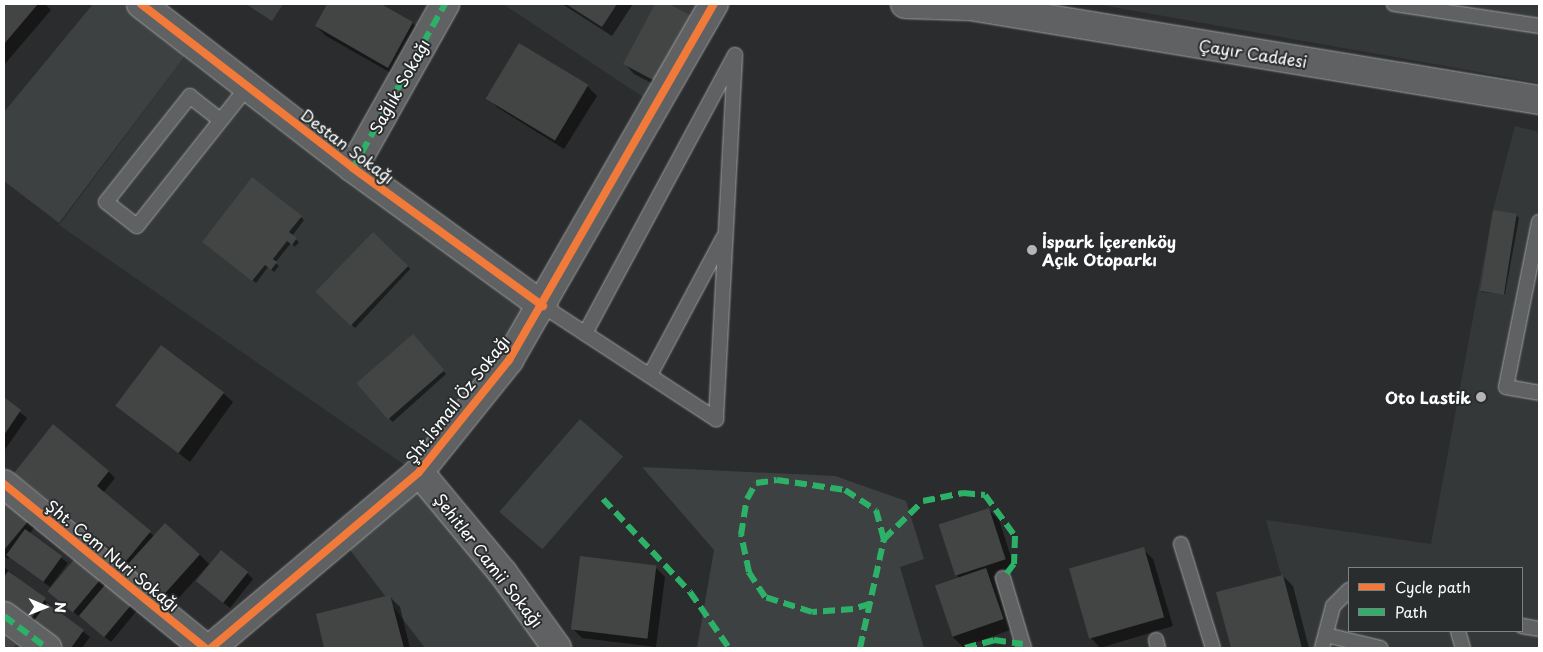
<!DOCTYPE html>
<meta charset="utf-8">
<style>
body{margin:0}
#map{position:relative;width:1543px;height:652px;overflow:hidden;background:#2b2c2d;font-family:"Playpen Sans",sans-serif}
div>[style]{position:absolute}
.built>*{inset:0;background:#353839}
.green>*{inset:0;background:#3e4142;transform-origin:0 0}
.shadow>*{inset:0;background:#0007;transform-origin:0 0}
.building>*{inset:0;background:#434444;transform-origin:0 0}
.roads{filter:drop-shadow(0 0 1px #a0a0a0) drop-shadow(0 0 1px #a0a0a0)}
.lane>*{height:14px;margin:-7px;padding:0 7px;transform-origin:7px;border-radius:7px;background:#606162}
.street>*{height:28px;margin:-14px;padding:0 14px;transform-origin:14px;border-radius:14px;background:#606162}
.primary>*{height:28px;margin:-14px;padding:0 14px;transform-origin:14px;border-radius:14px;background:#606162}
.quiet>*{height:6px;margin-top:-3px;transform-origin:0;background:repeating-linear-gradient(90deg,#2db169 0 12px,transparent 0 18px)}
.cycleway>*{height:8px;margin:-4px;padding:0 4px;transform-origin:4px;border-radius:4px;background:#f17a3a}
.dots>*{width:14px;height:14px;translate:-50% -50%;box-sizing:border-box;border:2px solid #2a2d2e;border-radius:50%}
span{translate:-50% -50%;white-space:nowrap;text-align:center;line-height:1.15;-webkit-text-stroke:4px #2a2d2e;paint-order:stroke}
.street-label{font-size:16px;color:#fff}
.poi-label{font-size:16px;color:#fff;font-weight:700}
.left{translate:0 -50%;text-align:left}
.right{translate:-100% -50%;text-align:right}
.frame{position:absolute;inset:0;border:5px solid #fff;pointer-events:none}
.legend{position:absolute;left:1348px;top:567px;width:175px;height:65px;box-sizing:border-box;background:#2a2d2e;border:1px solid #7f8182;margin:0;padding:6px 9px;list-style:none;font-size:15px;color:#fff}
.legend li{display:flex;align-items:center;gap:10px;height:25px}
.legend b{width:25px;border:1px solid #7f8182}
.north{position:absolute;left:20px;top:582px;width:50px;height:50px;-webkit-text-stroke:4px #2a2d2e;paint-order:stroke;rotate:91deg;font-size:14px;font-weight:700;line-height:20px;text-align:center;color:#fff}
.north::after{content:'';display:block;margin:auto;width:18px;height:22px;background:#fff;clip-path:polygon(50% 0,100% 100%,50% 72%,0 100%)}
</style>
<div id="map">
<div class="built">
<i style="clip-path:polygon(503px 4px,711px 4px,655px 105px)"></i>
<i style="clip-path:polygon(1096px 4px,1539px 4px,1539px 83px,1451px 67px)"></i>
<i style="clip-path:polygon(185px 56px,557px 306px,523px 354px,409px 468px,59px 225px)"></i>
<i style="clip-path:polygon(evenodd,1515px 126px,1539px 132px,1539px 648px,1301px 648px,1266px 520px,1431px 544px,1493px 210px,1515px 126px,1349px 568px,1522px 568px,1522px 631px,1349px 631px,1349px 568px)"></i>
</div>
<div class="green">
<i style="clip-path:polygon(93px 4px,123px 4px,185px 56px,59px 223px,4px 181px,4px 112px)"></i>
<i style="clip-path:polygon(246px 4px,283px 4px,272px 21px)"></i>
<i style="left:580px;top:419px;width:57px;height:123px;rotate:41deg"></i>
<i style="clip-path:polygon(642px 467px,835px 476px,906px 501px,924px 559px,900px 567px,924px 648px,697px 648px,714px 550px)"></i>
<i style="clip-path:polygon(417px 482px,545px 648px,425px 648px,350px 550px)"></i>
</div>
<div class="shadow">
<i style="clip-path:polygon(4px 4px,45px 4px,51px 10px,4px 65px)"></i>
<i style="clip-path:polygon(328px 4px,378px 4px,413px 23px,422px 33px,398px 77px,326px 36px,316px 26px)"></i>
<i style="clip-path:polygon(562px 4px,633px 4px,612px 36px)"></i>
<i style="clip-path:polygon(656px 4px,666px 4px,691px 17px,667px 91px,634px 74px,625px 64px)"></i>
<i style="clip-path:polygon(520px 44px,587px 86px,597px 96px,564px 149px,497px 107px,487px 97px)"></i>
<i style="clip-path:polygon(1516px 215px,1519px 218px,1505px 294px,1481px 292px)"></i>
<i style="clip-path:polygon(301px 217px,304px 220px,292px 236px,299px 242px,295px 247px,291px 243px,275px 263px,279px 266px,274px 272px,268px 267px,256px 283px,206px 245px)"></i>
<i style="left:373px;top:234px;width:51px;height:81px;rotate:43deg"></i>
<i style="left:412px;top:336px;width:51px;height:72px;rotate:48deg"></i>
<i style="clip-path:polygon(223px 393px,233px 402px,190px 462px,118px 406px)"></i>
<i style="clip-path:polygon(4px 399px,27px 418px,4px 451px)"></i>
<i style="clip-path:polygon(108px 471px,115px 478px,103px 493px,155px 537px,199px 554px,209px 564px,169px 609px,130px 565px,16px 472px)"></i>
<i style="clip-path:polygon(4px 498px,36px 526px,29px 534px,68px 563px,50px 587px,10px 557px,8px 559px,4px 556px)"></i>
<i style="clip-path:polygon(989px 510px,999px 520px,1015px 569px,993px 576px,1013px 629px,963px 647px,953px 637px,960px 578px,957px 576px)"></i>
<i style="clip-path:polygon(1143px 549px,1153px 559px,1173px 626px,1100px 648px,1091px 638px,1071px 570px)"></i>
<i style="clip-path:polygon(4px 567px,90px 637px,82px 648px,54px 648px,4px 608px)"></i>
<i style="clip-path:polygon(655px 567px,665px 577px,656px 647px,582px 638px,572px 628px)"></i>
<i style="clip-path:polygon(247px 573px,253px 579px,230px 608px,204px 587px)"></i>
<i style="clip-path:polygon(1283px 576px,1293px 586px,1309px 648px,1232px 648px,1218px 593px)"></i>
<i style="clip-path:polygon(101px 578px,139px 608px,111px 642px,56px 598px)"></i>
<i style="clip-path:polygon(390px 597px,400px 607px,410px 648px,325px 648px,317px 615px)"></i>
</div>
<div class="building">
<i style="clip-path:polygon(4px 4px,38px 4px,4px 44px)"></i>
<i style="clip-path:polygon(327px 4px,381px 4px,413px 22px,388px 68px,315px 26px)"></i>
<i style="clip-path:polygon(566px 4px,617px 4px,602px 27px)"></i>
<i style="clip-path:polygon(655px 4px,669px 4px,692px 16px,657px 82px,623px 64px)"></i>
<i style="left:519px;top:43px;width:81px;height:65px;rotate:31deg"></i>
<i style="clip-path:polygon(252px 177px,302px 216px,289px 232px,297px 238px,292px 245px,287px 241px,273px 259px,277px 262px,271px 270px,265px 265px,252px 281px,202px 242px)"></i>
<i style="left:1493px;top:210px;width:24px;height:82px;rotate:9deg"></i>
<i style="left:373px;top:232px;width:49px;height:83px;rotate:44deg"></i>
<i style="left:413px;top:334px;width:48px;height:75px;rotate:49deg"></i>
<i style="left:161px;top:345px;width:79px;height:76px;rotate:37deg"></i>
<i style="clip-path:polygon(4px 397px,21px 410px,4px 435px)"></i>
<i style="clip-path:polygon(53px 424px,109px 471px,97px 486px,151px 531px,126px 561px,14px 473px)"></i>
<i style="clip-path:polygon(4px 500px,30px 519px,4px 550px)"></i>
<i style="left:989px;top:508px;width:54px;height:53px;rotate:72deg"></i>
<i style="left:165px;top:523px;width:47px;height:62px;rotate:42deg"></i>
<i style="left:25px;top:529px;width:46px;height:32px;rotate:36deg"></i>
<i style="left:1144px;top:547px;width:73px;height:78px;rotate:74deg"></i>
<i style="left:221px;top:550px;width:35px;height:40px;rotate:39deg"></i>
<i style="left:77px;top:556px;width:33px;height:46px;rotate:40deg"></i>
<i style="left:580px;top:556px;width:77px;height:74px;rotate:7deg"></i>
<i style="left:986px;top:568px;width:54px;height:54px;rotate:71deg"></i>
<i style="clip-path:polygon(8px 571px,46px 598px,27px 624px,4px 608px,4px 577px)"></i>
<i style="clip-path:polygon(1283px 575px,1302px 648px,1231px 648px,1216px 592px)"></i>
<i style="left:109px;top:580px;width:33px;height:47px;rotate:40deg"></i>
<i style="clip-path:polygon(390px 595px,404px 648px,324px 648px,316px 614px)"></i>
<i style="clip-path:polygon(47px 603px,84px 630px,71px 648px,55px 648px,28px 629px)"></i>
<i style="clip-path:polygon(4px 636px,16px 645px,13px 648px,4px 648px)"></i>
</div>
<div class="roads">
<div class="lane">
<i style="left:1394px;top:4px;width:147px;rotate:8.6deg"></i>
<i style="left:219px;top:119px;width:37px;rotate:-142deg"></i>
<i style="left:190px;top:96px;width:135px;rotate:128.4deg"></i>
<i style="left:106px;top:202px;width:39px;rotate:38deg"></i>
<i style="left:137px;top:226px;width:177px;rotate:-51.6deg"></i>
<i style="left:1539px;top:222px;width:168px;rotate:101.3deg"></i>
<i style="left:1506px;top:387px;width:34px;rotate:10deg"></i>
<i style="left:543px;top:306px;width:207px;rotate:33.2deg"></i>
<i style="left:716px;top:419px;width:364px;rotate:-87deg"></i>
<i style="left:735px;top:55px;width:316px;rotate:118.3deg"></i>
<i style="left:650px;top:375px;width:155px;rotate:-61.9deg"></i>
<i style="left:1181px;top:544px;width:109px;rotate:72.9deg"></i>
<i style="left:1003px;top:578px;width:73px;rotate:73.3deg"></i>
<i style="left:1522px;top:626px;width:17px;rotate:10deg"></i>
<i style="left:1458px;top:631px;width:18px;rotate:74deg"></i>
<i style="left:1326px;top:635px;width:56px;rotate:13.5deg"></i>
<i style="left:1156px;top:640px;width:8px;rotate:76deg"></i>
<i style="left:1322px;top:648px;width:43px;rotate:-75.3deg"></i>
<i style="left:1333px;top:606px;width:23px;rotate:-45deg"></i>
</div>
<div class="street">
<i style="left:141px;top:4px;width:268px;rotate:37.7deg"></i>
<i style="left:353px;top:168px;width:235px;rotate:36deg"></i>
<i style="left:353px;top:168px;width:188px;rotate:-60.7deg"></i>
<i style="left:419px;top:472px;width:131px;rotate:50.3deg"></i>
<i style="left:503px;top:573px;width:92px;rotate:54.2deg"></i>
<i style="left:4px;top:484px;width:259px;rotate:39.2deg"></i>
<i style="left:4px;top:616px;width:54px;rotate:36.7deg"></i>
<i style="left:211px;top:648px;width:272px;rotate:-40.2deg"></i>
<i style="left:419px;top:472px;width:144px;rotate:-51.2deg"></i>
<i style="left:509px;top:360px;width:411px;rotate:-60.1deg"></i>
</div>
<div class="primary">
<i style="left:905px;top:4px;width:63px;rotate:1.8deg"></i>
<i style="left:958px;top:4px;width:589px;rotate:9.38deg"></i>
</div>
</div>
<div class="quiet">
<i style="left:353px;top:168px;width:188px;rotate:-60.7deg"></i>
<i style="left:603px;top:499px;width:127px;rotate:46.9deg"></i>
<i style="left:690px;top:592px;width:68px;rotate:55.1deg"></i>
<i style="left:870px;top:604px;width:18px;rotate:164deg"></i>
<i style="left:853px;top:609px;width:41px;rotate:175.8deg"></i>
<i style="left:812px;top:612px;width:49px;rotate:-162.3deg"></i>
<i style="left:765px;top:597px;width:30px;rotate:-123deg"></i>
<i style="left:749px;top:572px;width:38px;rotate:-102deg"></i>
<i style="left:741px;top:535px;width:36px;rotate:-81deg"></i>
<i style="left:747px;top:499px;width:18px;rotate:-61deg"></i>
<i style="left:756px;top:483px;width:21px;rotate:-8deg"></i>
<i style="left:777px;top:480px;width:69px;rotate:8.4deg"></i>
<i style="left:845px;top:490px;width:37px;rotate:33deg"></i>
<i style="left:876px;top:510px;width:30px;rotate:75deg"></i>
<i style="left:4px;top:616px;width:54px;rotate:36.7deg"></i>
<i style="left:860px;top:648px;width:112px;rotate:-77.6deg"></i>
<i style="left:884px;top:539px;width:54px;rotate:-44.3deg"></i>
<i style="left:923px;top:501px;width:41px;rotate:-11.3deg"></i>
<i style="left:963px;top:493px;width:22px;rotate:5deg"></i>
<i style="left:985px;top:495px;width:51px;rotate:53.8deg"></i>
<i style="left:1015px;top:536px;width:28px;rotate:92deg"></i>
<i style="left:1014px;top:564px;width:18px;rotate:128deg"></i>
<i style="left:965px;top:648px;width:30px;rotate:-15deg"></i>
<i style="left:994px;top:640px;width:29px;rotate:8deg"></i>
</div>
<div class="cycleway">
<i style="left:141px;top:4px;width:268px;rotate:37.7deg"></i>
<i style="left:353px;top:168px;width:235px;rotate:36deg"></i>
<i style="left:4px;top:484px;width:259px;rotate:39.2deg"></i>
<i style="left:211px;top:648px;width:272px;rotate:-40.2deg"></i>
<i style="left:419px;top:472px;width:144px;rotate:-51.2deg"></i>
<i style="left:509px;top:360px;width:411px;rotate:-60.1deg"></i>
</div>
<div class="dots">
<i style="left:1032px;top:250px;background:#b5b5b6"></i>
<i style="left:1481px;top:397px;background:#b5b5b6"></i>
</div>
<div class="street-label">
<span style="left:1253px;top:53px;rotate:9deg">Çayır Caddesi</span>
<span style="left:399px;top:86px;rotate:-61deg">Sağlık Sokağı</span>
<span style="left:348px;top:146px;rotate:37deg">Destan Sokağı</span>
<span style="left:457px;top:399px;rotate:-52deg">Şht.İsmail Öz Sokağı</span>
<span style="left:113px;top:555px;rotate:39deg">Şht. Cem Nuri Sokağı</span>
<span style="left:489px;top:560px;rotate:52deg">Şehitler Camii Sokağı</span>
</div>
<div class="poi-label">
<span class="left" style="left:1042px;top:250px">İspark İçerenköy<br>Açık Otoparkı</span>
<span class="right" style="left:1471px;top:397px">Oto Lastik</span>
</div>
<div class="frame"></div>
<ul class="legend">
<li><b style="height:6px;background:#f17a3a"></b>Cycle path</li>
<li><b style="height:6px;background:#2db169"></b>Path</li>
</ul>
<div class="north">N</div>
</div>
